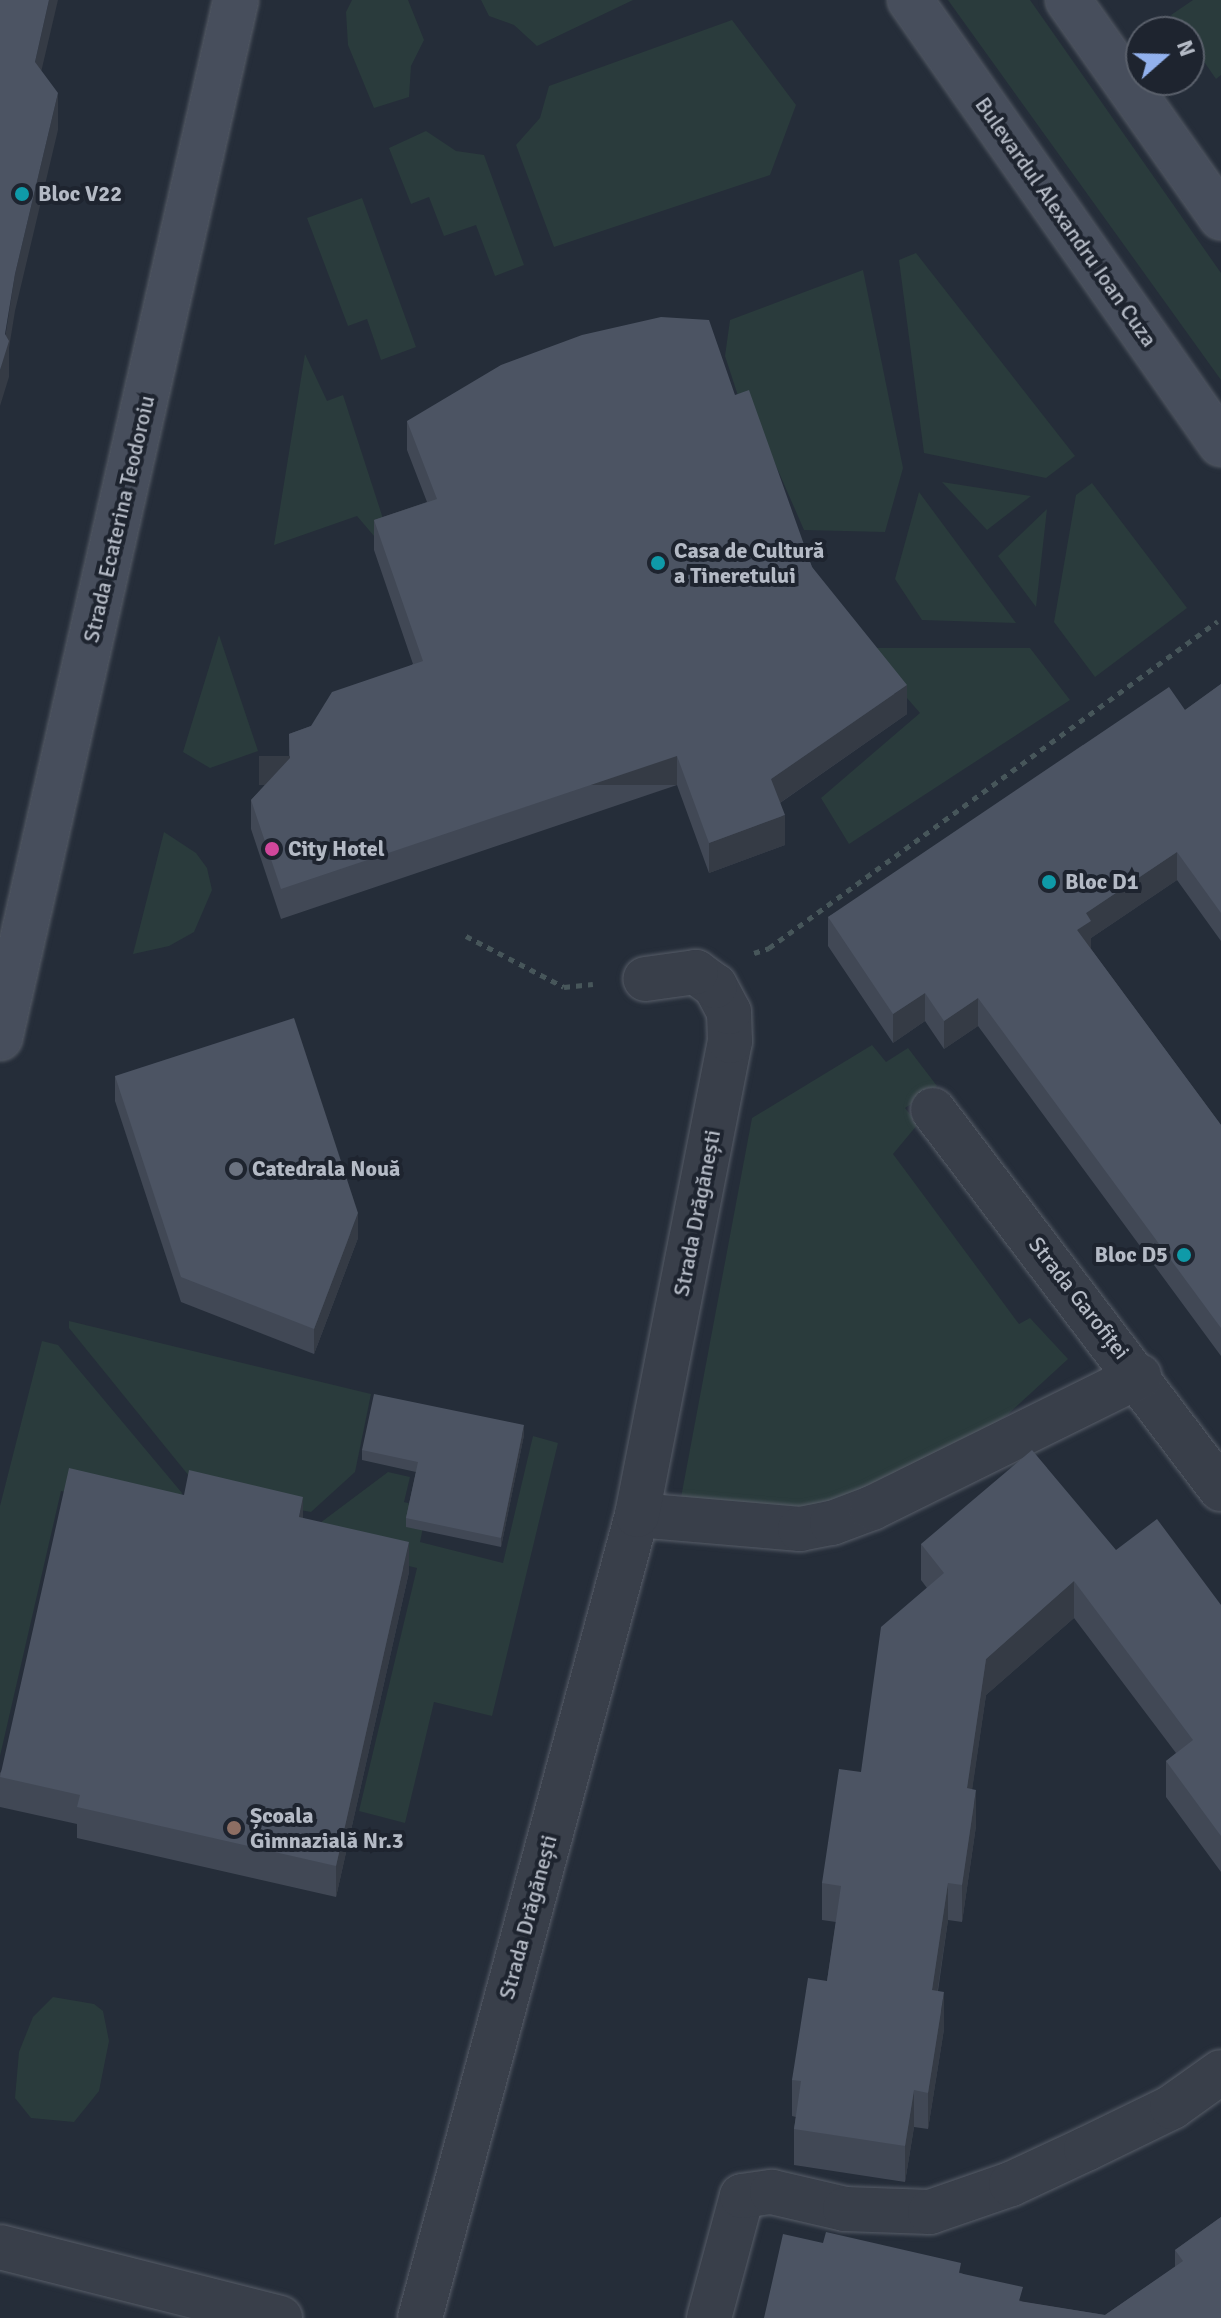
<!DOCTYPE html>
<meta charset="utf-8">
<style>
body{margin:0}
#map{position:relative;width:1221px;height:2318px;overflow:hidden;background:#252d39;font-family:Signika,sans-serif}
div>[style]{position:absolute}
.green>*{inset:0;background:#2a3b3c}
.path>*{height:5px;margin-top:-2.5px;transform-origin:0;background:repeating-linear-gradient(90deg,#47565a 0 6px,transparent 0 12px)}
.roads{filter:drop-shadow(0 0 2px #575d68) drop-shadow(0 0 2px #575d68)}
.minor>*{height:44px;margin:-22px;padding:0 22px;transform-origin:22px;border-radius:22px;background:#393f4a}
.secondary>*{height:44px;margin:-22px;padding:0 22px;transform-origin:22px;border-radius:22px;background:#474e5c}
.wall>*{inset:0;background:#414855}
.shaded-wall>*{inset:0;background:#353b45;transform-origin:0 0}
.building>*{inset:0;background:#4c5463}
.dots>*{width:22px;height:22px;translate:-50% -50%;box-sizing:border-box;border:4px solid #1e242f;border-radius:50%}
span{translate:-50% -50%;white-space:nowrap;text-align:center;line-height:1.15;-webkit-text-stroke:8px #1e242f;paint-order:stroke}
.poi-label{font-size:22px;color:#b4bac5;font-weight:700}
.left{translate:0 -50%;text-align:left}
.right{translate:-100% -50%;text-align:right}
.street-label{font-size:22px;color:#b4bac5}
.north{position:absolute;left:1125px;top:16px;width:80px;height:80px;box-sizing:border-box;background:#1e242f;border:2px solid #5a606b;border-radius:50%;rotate:70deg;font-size:22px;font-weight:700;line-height:32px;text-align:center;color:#b4bac5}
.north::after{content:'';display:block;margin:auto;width:28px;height:36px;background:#92b1ed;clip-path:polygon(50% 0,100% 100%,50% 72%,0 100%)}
</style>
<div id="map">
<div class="green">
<i style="clip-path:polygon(352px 0,408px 0,424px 40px,411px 66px,409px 97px,374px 108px,348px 45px,346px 12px)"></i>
<i style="clip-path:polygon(481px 0,633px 0,537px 46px,514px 25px,489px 16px)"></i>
<i style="clip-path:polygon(948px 0,1030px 0,1221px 273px,1221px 380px)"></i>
<i style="clip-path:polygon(1193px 0,1221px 0,1221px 75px,1216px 79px,1189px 40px,1189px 32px,1183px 32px,1171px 15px)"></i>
<i style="clip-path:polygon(732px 20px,796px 105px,770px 175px,554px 247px,516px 145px,540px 118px,549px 86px)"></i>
<i style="clip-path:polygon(426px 131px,456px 151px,484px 155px,524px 265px,495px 276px,476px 225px,444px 236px,429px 197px,411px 204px,389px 148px)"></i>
<i style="clip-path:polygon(362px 198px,416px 347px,381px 360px,367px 319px,348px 326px,307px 218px)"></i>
<i style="clip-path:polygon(916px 253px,1075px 456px,1046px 478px,924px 453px,899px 260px)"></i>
<i style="clip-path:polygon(863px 270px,903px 468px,885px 532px,804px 530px,753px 413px,744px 414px,725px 356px,730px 320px)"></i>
<i style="clip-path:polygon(305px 354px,327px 401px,343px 395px,387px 531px,374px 536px,357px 516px,274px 545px)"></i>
<i style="clip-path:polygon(942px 482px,1031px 496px,987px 530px)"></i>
<i style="clip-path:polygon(1092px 483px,1187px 608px,1095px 677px,1054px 622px,1076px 495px)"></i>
<i style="clip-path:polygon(919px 492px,1016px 623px,922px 620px,895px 579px)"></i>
<i style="clip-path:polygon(1047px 509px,1036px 607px,998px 556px)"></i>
<i style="clip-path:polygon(219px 635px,258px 751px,210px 768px,183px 752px)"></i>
<i style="clip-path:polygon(874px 648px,1030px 648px,1070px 700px,849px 844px,821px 798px,920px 713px,867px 652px)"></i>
<i style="clip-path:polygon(164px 832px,196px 853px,207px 868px,212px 890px,194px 932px,169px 946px,133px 954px)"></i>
<i style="clip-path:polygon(872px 1045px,886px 1062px,908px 1048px,937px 1086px,905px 1108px,918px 1124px,893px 1154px,1019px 1324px,1030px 1318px,1068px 1359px,1007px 1415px,930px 1467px,855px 1503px,793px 1512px,680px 1503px,752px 1118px)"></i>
<i style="clip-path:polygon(69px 1321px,371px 1394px,355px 1472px,311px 1512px,202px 1492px,69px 1328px)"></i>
<i style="clip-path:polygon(42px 1341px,58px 1345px,182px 1493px,179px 1514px,61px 1491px,0 1756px,0 1506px)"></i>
<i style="clip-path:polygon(533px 1436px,558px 1443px,492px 1716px,434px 1702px,405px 1823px,359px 1811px,417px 1568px,309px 1542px,312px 1529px,388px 1472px,410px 1477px,404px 1502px,427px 1508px,420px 1542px,503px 1563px)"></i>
<i style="clip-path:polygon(53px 1997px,94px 2004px,103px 2011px,109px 2041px,99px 2091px,74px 2122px,31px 2118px,15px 2098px,19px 2052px,33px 2017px)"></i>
</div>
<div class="path">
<i style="left:466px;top:936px;width:110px;rotate:27.5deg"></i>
<i style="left:564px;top:987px;width:29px;rotate:-6deg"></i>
<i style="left:754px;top:953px;width:16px;rotate:-18deg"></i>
<i style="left:769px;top:948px;width:555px;rotate:-36.07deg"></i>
</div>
<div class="roads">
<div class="minor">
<i style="left:933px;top:1110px;width:476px;rotate:52.8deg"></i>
<i style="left:637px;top:1515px;width:164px;rotate:4.9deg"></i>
<i style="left:800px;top:1529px;width:33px;rotate:-11deg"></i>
<i style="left:832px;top:1523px;width:43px;rotate:-20.6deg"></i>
<i style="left:872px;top:1508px;width:298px;rotate:-26.3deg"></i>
<i style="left:0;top:2247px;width:289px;rotate:14.2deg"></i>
<i style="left:420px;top:2318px;width:832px;rotate:-74.88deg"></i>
<i style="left:637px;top:1515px;width:483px;rotate:-78.9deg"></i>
<i style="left:730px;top:1041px;width:29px;rotate:-92deg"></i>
<i style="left:729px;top:1012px;width:30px;rotate:-118deg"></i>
<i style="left:715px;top:986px;width:24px;rotate:-144deg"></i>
<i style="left:696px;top:972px;width:51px;rotate:172.2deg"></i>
<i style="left:709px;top:2318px;width:126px;rotate:-74.9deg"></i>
<i style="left:742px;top:2196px;width:30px;rotate:-8deg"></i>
<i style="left:772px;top:2192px;width:75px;rotate:13.1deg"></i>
<i style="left:845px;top:2209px;width:85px;rotate:2deg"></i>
<i style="left:930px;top:2212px;width:86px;rotate:-19.1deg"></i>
<i style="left:1011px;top:2184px;width:83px;rotate:-25deg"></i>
<i style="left:1086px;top:2149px;width:96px;rotate:-26deg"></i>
<i style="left:1172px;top:2107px;width:60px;rotate:-35.5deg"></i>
</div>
<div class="secondary">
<i style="left:910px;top:0;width:542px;rotate:54.99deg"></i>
<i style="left:1068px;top:0;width:266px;rotate:54.8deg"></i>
<i style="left:0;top:1038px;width:1064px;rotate:-77.19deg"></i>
</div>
</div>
<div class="wall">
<i style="clip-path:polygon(735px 395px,812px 567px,907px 714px,780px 803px,785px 845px,709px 873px,677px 785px,281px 919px,251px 829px,251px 800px,289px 759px,289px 734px,311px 726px,413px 664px,374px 550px,374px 520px,427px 502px,407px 450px,407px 421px)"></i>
<i style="clip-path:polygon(1221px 684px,1221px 941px,1177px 880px,1091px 938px,1091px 949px,1221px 1125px,1221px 1356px,978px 1026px,944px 1049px,925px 1021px,893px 1043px,828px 946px,828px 917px,1185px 710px)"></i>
<i style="clip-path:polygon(115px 1076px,358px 1238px,314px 1354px,181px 1302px,115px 1101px)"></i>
<i style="clip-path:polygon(524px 1435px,501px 1547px,406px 1527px,406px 1518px,416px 1472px,362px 1460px,362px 1450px)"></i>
<i style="clip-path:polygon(184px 1495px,303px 1518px,409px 1572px,336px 1897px,77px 1838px,77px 1824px,0 1807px,0 1773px)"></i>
<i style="clip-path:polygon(921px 1544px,1116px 1550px,1221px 1605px,1221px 1872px,1166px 1797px,1166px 1761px,1176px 1753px,1074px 1618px,986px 1695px,972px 1789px,976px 1826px,962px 1922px,948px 1920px,938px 1991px,944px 2029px,928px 2129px,914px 2127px,905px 2182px,794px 2165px,794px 2129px,796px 2117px,792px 2116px,792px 2080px,827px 1981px,836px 1922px,822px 1920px,822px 1883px,927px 1588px,921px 1580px)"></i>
<i style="clip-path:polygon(1221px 2217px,1221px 2318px,764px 2318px,823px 2243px,961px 2273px,1023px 2302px,1105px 2315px,1175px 2267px,1175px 2250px)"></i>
</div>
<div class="shaded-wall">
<i style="clip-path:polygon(49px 0,58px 0,35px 98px,35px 62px)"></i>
<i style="clip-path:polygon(58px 93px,58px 130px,15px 311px,9px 348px,9px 377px,0 406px,0 370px,15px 274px)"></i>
<i style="clip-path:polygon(907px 685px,907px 714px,771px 809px,771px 779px)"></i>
<i style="left:677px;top:756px;width:29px;height:418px;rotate:90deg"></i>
<i style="clip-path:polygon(785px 815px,785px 845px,709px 873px,709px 843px)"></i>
<i style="clip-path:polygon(1177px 852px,1177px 880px,1091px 938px,1091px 950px,1077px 930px,1086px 913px)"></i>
<i style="clip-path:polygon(925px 993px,925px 1021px,893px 1043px,893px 1014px)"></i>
<i style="clip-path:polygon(978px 998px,978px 1026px,944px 1049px,944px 1021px)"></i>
<i style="clip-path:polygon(358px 1213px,358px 1238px,314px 1354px,314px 1329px)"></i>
<i style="clip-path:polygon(524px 1425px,524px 1435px,501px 1547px,501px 1538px)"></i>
<i style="clip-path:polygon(303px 1497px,303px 1527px,299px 1517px)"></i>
<i style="clip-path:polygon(409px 1542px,409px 1572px,336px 1897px,336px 1866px)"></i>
<i style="clip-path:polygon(1074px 1581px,1074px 1618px,986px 1695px,967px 1825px,967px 1788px,986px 1659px)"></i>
<i style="clip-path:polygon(976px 1790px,976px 1826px,962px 1922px,962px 1885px)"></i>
<i style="clip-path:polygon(948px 1883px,948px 1920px,932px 2027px,932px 1990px)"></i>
<i style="clip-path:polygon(944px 1992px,944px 2029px,928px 2129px,928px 2093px)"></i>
<i style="clip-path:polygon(914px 2090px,914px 2127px,905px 2182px,905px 2146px)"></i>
</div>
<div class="building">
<i style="clip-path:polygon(0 0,49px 0,35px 62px,58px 93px,15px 274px,5px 334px,9px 341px,0 370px)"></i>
<i style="clip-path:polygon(661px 317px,709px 320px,735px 395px,749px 390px,812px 567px,907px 685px,771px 779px,785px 815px,709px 843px,677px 756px,281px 889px,251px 800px,290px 758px,289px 734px,311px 726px,332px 692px,423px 661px,374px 520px,437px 499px,407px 421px,501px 365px,582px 335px)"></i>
<i style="clip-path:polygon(1221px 684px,1221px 913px,1177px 852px,1086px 913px,1091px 921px,1077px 930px,1221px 1125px,1221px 1328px,978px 998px,944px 1021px,925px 993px,893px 1014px,828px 917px,1169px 687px,1185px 710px)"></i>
<i style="clip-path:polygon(294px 1018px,358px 1213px,314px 1329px,181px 1277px,115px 1076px)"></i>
<i style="clip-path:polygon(374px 1394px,524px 1425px,501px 1538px,406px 1518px,418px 1462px,362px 1450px)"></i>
<i style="clip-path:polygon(1032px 1450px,1116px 1550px,1157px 1519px,1221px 1605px,1221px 1836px,1166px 1761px,1193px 1740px,1074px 1581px,986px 1659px,967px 1788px,976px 1790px,962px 1885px,948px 1883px,932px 1990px,944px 1992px,928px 2093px,914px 2090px,905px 2146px,794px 2129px,801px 2081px,792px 2080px,808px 1978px,827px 1981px,841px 1886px,822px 1883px,839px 1769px,861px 1772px,881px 1627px,944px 1573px,921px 1544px)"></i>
<i style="clip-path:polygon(69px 1468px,184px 1495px,189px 1470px,303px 1497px,299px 1517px,409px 1542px,336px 1866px,77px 1807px,80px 1795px,0 1777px)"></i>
<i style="clip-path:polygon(1221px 2217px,1221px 2318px,764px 2318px,783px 2234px,823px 2243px,826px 2232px,961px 2263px,959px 2273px,1023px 2287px,1019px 2301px,1105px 2315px,1183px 2261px,1175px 2250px)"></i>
</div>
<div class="dots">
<i style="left:22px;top:194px;background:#0f9aa8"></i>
<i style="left:658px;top:563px;background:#0f9aa8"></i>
<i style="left:272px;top:849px;background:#d1479c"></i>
<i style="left:1049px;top:882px;background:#0f9aa8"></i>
<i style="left:236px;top:1169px;background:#6b7280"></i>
<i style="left:1184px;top:1255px;background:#0f9aa8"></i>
<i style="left:234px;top:1828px;background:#8d6e63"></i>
</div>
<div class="poi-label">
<span class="left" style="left:38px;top:194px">Bloc V22</span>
<span class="left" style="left:674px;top:563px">Casa de Cultură<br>a Tineretului</span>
<span class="left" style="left:288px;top:849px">City Hotel</span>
<span class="left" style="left:1065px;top:882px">Bloc D1</span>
<span class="left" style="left:252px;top:1169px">Catedrala Nouă</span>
<span class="right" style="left:1168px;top:1255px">Bloc D5</span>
<span class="left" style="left:250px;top:1828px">Școala<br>Gimnazială Nr.3</span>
</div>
<div class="street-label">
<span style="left:1066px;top:222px;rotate:55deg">Bulevardul Alexandru Ioan Cuza</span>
<span style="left:119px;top:519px;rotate:-77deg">Strada Ecaterina Teodoroiu</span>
<span style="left:697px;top:1213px;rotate:-79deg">Strada Drăgănești</span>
<span style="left:1079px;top:1298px;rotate:52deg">Strada Garofiței</span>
<span style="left:528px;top:1917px;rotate:-75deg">Strada Drăgănești</span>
</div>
<div class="north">N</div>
</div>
